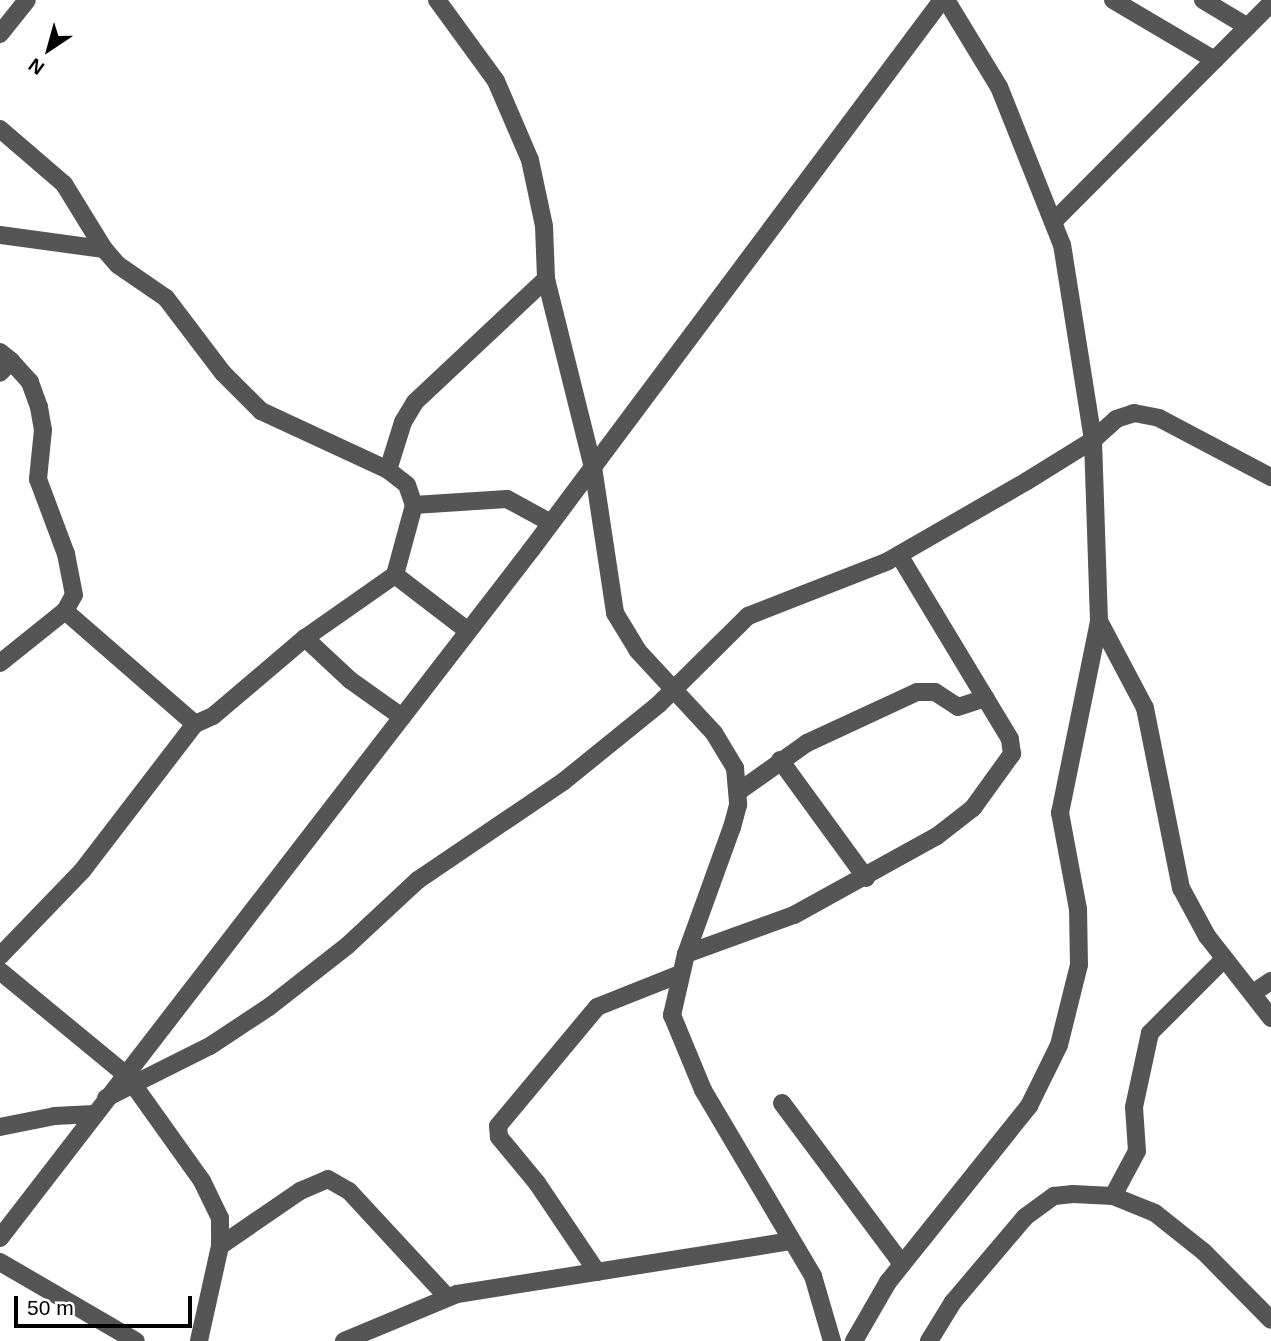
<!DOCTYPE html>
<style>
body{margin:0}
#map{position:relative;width:1271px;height:1341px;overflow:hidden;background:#fff;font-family:Arial,sans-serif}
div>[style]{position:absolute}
.minor>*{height:18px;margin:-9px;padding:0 9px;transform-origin:9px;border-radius:9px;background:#555}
span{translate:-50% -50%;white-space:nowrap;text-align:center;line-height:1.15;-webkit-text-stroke:6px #fff;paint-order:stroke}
.north{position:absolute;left:14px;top:14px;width:70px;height:70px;-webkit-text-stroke:5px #fff;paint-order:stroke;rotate:216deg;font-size:19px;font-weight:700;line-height:28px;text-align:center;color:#000}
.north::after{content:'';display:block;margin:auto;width:24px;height:32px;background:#000;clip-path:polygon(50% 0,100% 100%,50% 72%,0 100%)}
.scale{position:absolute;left:14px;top:1296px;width:178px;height:32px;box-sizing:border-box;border:4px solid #000;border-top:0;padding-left:9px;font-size:21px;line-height:24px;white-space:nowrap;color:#000;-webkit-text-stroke:5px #fff;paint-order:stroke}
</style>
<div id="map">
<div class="minor">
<i style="left:437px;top:0;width:100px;rotate:53.9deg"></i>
<i style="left:496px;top:81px;width:86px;rotate:66.7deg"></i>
<i style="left:530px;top:160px;width:67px;rotate:78deg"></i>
<i style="left:544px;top:226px;width:53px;rotate:87.8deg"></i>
<i style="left:546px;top:279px;width:194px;rotate:76deg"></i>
<i style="left:593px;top:467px;width:148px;rotate:81.4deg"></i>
<i style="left:615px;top:613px;width:44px;rotate:58.8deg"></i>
<i style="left:638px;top:651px;width:112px;rotate:47.2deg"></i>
<i style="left:714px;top:733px;width:41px;rotate:59deg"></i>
<i style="left:735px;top:768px;width:37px;rotate:85deg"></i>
<i style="left:738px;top:805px;width:23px;rotate:105deg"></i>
<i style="left:732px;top:827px;width:135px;rotate:109.9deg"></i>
<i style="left:686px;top:954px;width:63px;rotate:102.9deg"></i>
<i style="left:672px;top:1015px;width:81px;rotate:67.5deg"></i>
<i style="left:703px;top:1090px;width:216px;rotate:59.4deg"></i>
<i style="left:813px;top:1276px;width:68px;rotate:73.7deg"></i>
<i style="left:1113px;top:0;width:118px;rotate:30.5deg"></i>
<i style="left:1203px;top:0;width:52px;rotate:31deg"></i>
<i style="left:0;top:34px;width:43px;rotate:-51.5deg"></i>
<i style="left:0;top:129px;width:84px;rotate:40.7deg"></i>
<i style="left:64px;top:184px;width:76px;rotate:58.4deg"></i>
<i style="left:104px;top:249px;width:21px;rotate:49deg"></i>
<i style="left:118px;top:265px;width:58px;rotate:34.5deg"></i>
<i style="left:166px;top:298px;width:94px;rotate:52.8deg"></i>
<i style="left:223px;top:373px;width:54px;rotate:45deg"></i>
<i style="left:261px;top:411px;width:140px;rotate:24.9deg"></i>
<i style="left:388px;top:470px;width:50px;rotate:-72.6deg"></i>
<i style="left:403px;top:422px;width:23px;rotate:-59deg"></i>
<i style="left:415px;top:402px;width:180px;rotate:-43.2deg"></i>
<i style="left:1053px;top:222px;width:309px;rotate:-45.1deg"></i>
<i style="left:0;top:235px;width:105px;rotate:7.7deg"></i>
<i style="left:0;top:352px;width:14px;rotate:39deg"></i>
<i style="left:11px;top:361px;width:16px;rotate:133deg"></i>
<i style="left:388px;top:470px;width:24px;rotate:38deg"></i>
<i style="left:407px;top:485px;width:21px;rotate:71deg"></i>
<i style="left:414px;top:505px;width:73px;rotate:105.2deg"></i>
<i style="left:414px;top:505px;width:93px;rotate:-3.7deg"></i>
<i style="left:507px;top:499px;width:50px;rotate:28.6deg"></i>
<i style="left:65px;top:611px;width:172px;rotate:41deg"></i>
<i style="left:195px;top:724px;width:20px;rotate:-24deg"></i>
<i style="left:213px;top:716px;width:121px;rotate:-40.3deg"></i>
<i style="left:305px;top:638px;width:110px;rotate:-35deg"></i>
<i style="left:395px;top:575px;width:92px;rotate:37.5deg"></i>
<i style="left:1099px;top:621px;width:98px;rotate:62.1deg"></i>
<i style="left:1145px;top:708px;width:184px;rotate:78.7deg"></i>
<i style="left:1181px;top:888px;width:55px;rotate:61.6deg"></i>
<i style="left:1207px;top:936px;width:104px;rotate:52deg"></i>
<i style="left:305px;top:638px;width:62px;rotate:43deg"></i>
<i style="left:350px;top:680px;width:64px;rotate:35.4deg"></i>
<i style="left:0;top:663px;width:83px;rotate:-38.7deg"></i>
<i style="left:65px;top:611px;width:18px;rotate:-61deg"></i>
<i style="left:74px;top:595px;width:42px;rotate:-101deg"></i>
<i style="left:66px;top:554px;width:80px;rotate:-110.5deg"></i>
<i style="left:38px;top:479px;width:49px;rotate:-84.2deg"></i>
<i style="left:43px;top:430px;width:23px;rotate:-100deg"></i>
<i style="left:39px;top:407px;width:27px;rotate:-110deg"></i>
<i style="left:30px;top:382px;width:28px;rotate:-132deg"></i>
<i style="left:780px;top:760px;width:146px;rotate:53.9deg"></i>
<i style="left:738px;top:792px;width:85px;rotate:-35.4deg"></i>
<i style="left:807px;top:743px;width:121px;rotate:-24.9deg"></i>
<i style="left:917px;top:692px;width:18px"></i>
<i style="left:935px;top:692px;width:27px;rotate:33deg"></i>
<i style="left:958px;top:707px;width:29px;rotate:-18deg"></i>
<i style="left:686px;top:954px;width:115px;rotate:-19.9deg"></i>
<i style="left:794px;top:915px;width:163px;rotate:-28.9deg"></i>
<i style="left:937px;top:836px;width:46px;rotate:-37.9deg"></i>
<i style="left:973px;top:808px;width:67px;rotate:-54.2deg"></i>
<i style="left:1012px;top:754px;width:15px;rotate:-98deg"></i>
<i style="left:1010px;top:739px;width:215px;rotate:-121.1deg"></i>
<i style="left:0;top:956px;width:118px;rotate:-46deg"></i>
<i style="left:82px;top:871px;width:185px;rotate:-52.5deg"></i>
<i style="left:0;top:971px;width:162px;rotate:39.5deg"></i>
<i style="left:1253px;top:993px;width:22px;rotate:-34deg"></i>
<i style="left:135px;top:1087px;width:115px;rotate:54.5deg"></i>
<i style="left:202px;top:1181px;width:41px;rotate:64.1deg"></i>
<i style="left:220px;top:1218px;width:28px;rotate:90deg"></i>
<i style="left:220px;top:1246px;width:97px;rotate:102.5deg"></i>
<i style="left:106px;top:1098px;width:116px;rotate:-26.6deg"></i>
<i style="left:210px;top:1046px;width:71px;rotate:-33.5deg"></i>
<i style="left:269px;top:1007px;width:100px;rotate:-38.1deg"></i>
<i style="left:348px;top:945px;width:96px;rotate:-42.9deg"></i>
<i style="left:418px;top:880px;width:176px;rotate:-34.1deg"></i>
<i style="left:564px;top:781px;width:122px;rotate:-39deg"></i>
<i style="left:659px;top:704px;width:125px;rotate:-44.7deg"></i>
<i style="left:748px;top:616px;width:150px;rotate:-21.4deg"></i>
<i style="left:888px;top:561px;width:160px;rotate:-29.9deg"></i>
<i style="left:1027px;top:481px;width:78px;rotate:-31.8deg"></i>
<i style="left:1093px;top:440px;width:31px;rotate:-42deg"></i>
<i style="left:1116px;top:419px;width:19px;rotate:-18deg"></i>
<i style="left:1134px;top:413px;width:25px;rotate:11deg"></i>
<i style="left:1159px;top:418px;width:127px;rotate:27.8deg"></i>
<i style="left:782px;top:1103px;width:201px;rotate:53.3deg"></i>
<i style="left:0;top:1127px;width:56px;rotate:-11.3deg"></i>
<i style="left:55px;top:1116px;width:39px;rotate:-3deg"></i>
<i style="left:1113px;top:1196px;width:51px;rotate:-61.9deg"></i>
<i style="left:1137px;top:1151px;width:44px;rotate:-93.9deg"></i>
<i style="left:1134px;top:1107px;width:76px;rotate:-77.8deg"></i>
<i style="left:1150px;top:1033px;width:105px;rotate:-45deg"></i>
<i style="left:0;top:1238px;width:869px;rotate:-52.34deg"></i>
<i style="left:531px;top:550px;width:687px;rotate:-53.23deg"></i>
<i style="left:220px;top:1246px;width:97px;rotate:-34.5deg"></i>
<i style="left:300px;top:1191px;width:30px;rotate:-23deg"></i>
<i style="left:328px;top:1179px;width:24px;rotate:30deg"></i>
<i style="left:349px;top:1191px;width:144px;rotate:47.2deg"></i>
<i style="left:0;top:1262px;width:157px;rotate:30.2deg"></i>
<i style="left:597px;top:1272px;width:107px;rotate:-124deg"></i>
<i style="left:537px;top:1183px;width:60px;rotate:-129.6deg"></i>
<i style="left:499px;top:1137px;width:11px;rotate:-95deg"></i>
<i style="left:498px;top:1126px;width:155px;rotate:-50.2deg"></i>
<i style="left:597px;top:1007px;width:89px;rotate:-21.7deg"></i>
<i style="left:344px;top:1341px;width:122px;rotate:-22.6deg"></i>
<i style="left:457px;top:1294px;width:339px;rotate:-9deg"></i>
<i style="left:854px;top:1341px;width:68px;rotate:-60deg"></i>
<i style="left:888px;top:1282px;width:226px;rotate:-51.3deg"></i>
<i style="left:1029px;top:1106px;width:68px;rotate:-63.8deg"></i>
<i style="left:1059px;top:1045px;width:82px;rotate:-76deg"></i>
<i style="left:1079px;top:965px;width:56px;rotate:-91deg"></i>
<i style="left:1078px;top:909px;width:98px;rotate:-100.6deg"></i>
<i style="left:1060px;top:813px;width:196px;rotate:-78.5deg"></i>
<i style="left:1099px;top:621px;width:181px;rotate:-91.9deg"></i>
<i style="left:1093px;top:440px;width:197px;rotate:-99deg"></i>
<i style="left:1062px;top:245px;width:170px;rotate:-111.7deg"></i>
<i style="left:999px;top:87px;width:102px;rotate:-121.3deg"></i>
<i style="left:929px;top:1341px;width:46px;rotate:-58.4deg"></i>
<i style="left:953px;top:1302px;width:111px;rotate:-49.7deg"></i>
<i style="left:1025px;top:1217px;width:36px;rotate:-36deg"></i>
<i style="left:1054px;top:1196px;width:19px;rotate:-6deg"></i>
<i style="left:1073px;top:1194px;width:40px;rotate:2.9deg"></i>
<i style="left:1113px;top:1196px;width:45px;rotate:22deg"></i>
<i style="left:1155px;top:1213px;width:63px;rotate:38.5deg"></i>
<i style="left:1204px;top:1252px;width:95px;rotate:45.4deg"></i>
</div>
<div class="north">N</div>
<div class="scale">50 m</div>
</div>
